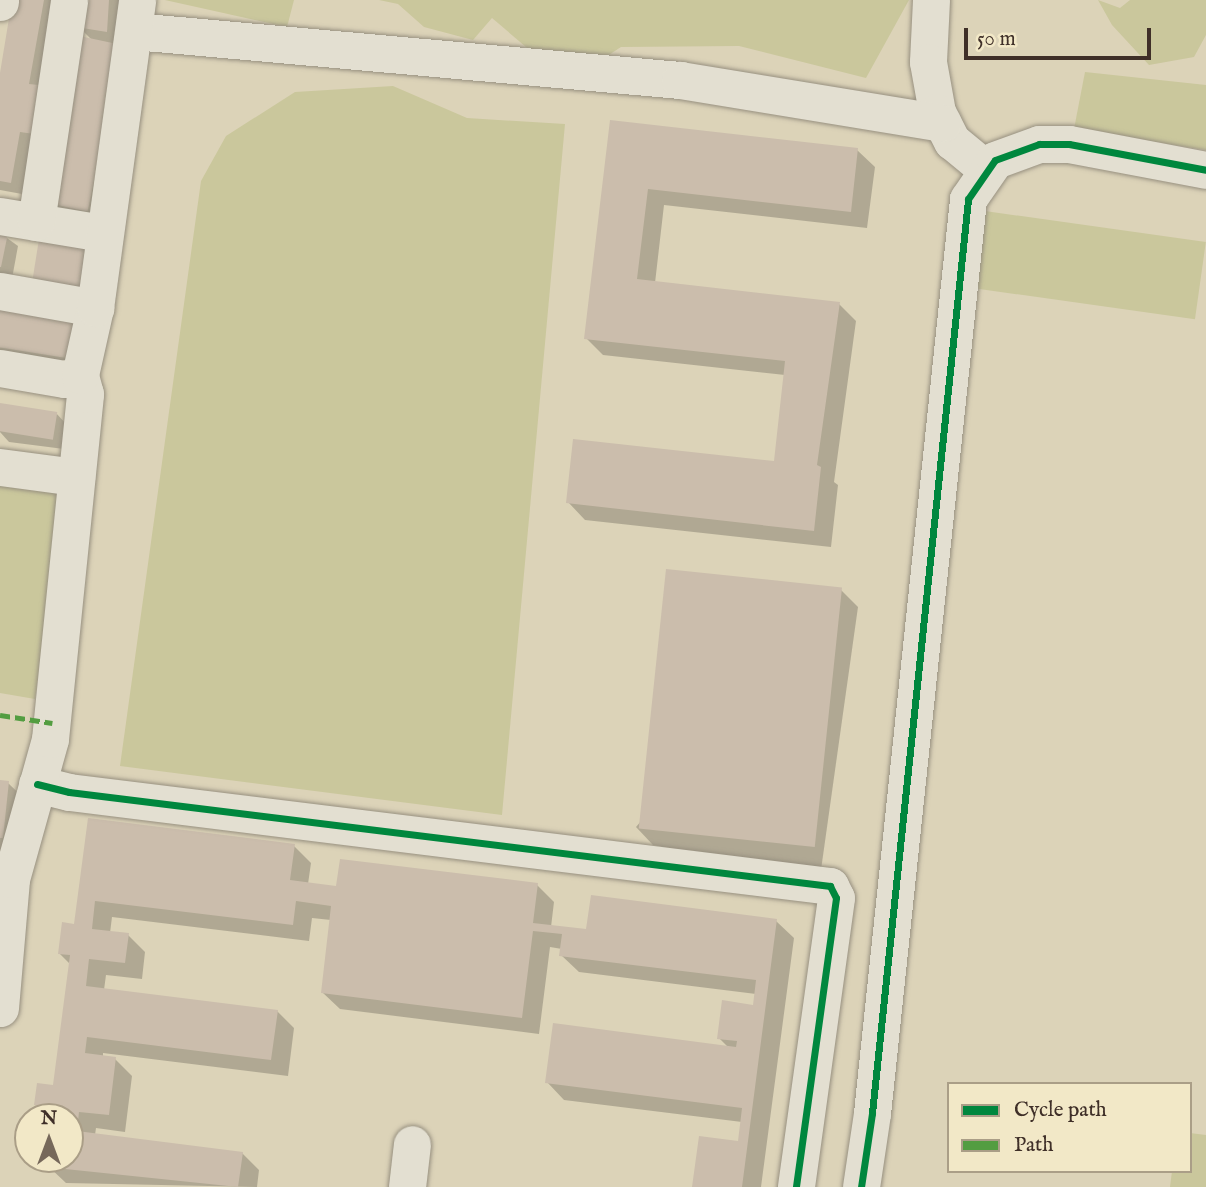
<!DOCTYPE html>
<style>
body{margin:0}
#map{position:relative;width:1206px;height:1187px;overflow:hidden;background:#dcd3b8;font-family:"IM FELL English",serif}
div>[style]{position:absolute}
.green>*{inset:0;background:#cac79c;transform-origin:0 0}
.shadow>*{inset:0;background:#0003}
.building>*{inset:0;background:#cbbdac;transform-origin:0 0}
.roads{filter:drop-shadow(0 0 2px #979080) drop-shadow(0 0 2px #979080)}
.minor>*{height:37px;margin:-18.5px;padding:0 18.5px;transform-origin:18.5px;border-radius:18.5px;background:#e3dfd1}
.quiet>*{height:5px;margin-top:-2.5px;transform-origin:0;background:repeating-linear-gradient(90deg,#539d41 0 10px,transparent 0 15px)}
.cycleway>*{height:7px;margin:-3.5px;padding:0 3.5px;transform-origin:3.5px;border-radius:3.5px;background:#00873e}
span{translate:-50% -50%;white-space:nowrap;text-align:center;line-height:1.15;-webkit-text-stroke:6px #f2e8c7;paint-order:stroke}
.legend{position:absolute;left:947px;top:1082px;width:245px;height:91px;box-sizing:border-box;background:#f2e8c7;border:2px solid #aa9e87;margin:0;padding:9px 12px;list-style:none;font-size:21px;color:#3f2f28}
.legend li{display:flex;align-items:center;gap:14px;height:35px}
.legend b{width:35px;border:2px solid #aa9e87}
.north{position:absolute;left:14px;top:1103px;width:70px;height:70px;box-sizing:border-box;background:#f2e8c7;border:2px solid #aa9e87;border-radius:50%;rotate:0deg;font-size:19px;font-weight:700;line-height:28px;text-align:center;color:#3f2f28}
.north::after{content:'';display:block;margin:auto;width:24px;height:32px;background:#76685a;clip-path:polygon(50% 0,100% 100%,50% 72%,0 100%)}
.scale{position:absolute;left:964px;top:28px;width:187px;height:32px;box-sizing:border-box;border:4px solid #3f2f28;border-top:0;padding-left:9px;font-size:21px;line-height:24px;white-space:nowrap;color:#3f2f28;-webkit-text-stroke:5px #f2e8c7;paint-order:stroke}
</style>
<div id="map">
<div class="green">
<i style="clip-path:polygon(165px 0,294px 0,287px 27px)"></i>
<i style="clip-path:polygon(379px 0,909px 0,866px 78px,739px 46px,621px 47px,601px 60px,533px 53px,492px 18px,473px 40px,424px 27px,398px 4px)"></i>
<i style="clip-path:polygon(1098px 0,1120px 8px,1130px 0,1206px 0,1206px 35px,1194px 57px,1149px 65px,1112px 25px)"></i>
<i style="clip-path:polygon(1085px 72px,1206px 85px,1206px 150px,1074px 129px)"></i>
<i style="clip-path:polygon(393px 86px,467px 118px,565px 124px,502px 815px,120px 766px,201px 181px,226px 136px,295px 92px)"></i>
<i style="left:985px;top:211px;width:223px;height:78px;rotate:8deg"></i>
<i style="clip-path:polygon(0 479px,66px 492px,35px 699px,0 693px)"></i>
<i style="clip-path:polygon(1190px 1133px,1206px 1135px,1206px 1187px,1170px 1187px,1172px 1171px,1190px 1171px)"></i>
</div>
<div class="shadow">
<i style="clip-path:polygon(14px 0,57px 0,22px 194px,0 190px,0 83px)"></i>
<i style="clip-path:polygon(83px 0,121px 0,106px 222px,60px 213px,49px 202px,92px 40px,78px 26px)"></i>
<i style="clip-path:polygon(612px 122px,857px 150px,875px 167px,867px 228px,664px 205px,655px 283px,839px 304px,856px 321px,834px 482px,838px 485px,831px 547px,585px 520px,568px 502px,776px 463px,785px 375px,603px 355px,586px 338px)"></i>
<i style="clip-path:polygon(0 233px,18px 246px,11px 284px,0 282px)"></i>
<i style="clip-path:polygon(0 302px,87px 371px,0 355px)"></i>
<i style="clip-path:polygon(56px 413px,67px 425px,64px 449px,9px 442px,0 432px,0 416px)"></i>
<i style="clip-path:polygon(841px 590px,858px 607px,820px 877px,653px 845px,636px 827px)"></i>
<i style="clip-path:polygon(0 782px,8px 783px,31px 805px,0 858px)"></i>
<i style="clip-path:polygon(90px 819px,294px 846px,311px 863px,308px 884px,338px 888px,537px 885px,554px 902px,551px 927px,588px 931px,776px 921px,794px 938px,761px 1187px,694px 1187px,739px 1143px,742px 1122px,564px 1100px,547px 1082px,728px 1047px,719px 1038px,755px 1007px,756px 994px,579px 972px,561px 955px,562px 949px,550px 947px,539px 1034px,340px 1009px,322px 992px,331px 920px,312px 918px,309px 941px,112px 917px,110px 933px,128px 935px,145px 952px,142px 979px,106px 975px,104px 990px,277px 1011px,294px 1028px,288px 1076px,103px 1053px,103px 1057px,115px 1059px,132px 1076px,125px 1132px,96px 1128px,95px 1135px,242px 1153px,259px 1170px,257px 1187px,66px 1183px,48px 1166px,49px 1159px,70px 1159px,70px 1117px,49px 1117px,36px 1104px,54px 1087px,70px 964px,59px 953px,76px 926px)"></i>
</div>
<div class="building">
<i style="clip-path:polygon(12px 0,44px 0,29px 84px,49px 86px,41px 135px,20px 132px,11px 183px,0 181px,0 73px)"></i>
<i style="clip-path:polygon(81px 0,109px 0,107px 32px,76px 27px)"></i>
<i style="left:75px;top:35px;width:49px;height:170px;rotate:12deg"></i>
<i style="clip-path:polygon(610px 120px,858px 148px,851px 212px,648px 189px,637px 279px,840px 302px,817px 465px,821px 467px,814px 531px,566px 503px,573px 439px,774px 461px,785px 361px,584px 339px)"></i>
<i style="clip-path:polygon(0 231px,8px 233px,1px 267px,0 267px)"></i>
<i style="left:39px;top:239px;width:52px;height:41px;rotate:9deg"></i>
<i style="left:0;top:301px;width:84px;height:46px;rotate:9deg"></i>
<i style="left:0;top:403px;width:58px;height:28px;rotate:9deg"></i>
<i style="left:666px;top:569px;width:177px;height:261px;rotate:6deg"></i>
<i style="clip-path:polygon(0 780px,9px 781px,3px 838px,0 838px)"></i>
<i style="clip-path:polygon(88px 818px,295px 844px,290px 880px,336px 886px,340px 859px,538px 883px,533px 923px,586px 929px,591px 895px,777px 919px,742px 1187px,692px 1187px,699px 1136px,738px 1141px,742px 1108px,545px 1083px,553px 1023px,736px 1047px,737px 1041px,717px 1039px,722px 1000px,753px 1005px,756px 980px,559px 956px,562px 934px,533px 931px,522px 1018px,321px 993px,331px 906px,296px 901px,293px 925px,95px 901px,92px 929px,129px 933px,125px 963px,89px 959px,86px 986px,278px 1010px,271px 1060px,87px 1037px,85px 1053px,116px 1057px,109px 1115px,79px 1112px,77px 1131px,243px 1152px,238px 1187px,46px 1167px,47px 1159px,70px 1159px,70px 1117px,53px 1117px,54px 1107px,34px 1105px,37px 1083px,53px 1085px,70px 955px,58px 954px,62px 922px,74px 924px)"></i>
</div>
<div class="roads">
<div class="minor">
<i style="left:931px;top:0;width:62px;rotate:92.8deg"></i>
<i style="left:928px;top:62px;width:51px;rotate:79.8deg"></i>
<i style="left:937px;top:112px;width:33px;rotate:63deg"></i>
<i style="left:952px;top:141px;width:44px;rotate:39.5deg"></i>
<i style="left:0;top:2px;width:2px;rotate:-90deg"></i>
<i style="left:134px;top:31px;width:548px;rotate:5.13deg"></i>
<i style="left:680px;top:80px;width:266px;rotate:9.3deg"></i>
<i style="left:0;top:216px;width:104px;rotate:9.4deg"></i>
<i style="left:36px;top:222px;width:224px;rotate:-81.5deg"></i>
<i style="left:0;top:291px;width:97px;rotate:10.1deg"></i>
<i style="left:0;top:368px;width:65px;rotate:9.8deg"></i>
<i style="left:64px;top:379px;width:16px;rotate:-14deg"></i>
<i style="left:0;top:467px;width:77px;rotate:7.5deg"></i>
<i style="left:37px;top:784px;width:33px;rotate:14deg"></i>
<i style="left:69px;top:792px;width:767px;rotate:7.04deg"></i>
<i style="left:830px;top:886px;width:13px;rotate:63deg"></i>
<i style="left:836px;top:898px;width:292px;rotate:97.9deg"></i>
<i style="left:0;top:1008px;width:129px;rotate:-85.1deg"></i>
<i style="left:11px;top:879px;width:145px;rotate:-74.4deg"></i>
<i style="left:50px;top:739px;width:347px;rotate:-84.2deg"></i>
<i style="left:85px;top:394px;width:20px;rotate:-105deg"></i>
<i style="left:80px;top:375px;width:69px;rotate:-77.4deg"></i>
<i style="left:95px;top:308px;width:311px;rotate:-82.2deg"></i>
<i style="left:407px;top:1187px;width:43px;rotate:-83.4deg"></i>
<i style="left:861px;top:1187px;width:75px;rotate:-81.5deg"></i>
<i style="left:872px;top:1113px;width:919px;rotate:-84deg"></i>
<i style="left:968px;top:199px;width:47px;rotate:-55.3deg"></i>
<i style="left:995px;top:160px;width:47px;rotate:-20deg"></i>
<i style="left:1039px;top:144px;width:30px"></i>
<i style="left:1069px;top:144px;width:139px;rotate:10.7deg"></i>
</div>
</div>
<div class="quiet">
<i style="left:0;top:715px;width:53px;rotate:8.7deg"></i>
</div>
<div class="cycleway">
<i style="left:37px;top:784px;width:33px;rotate:14deg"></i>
<i style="left:69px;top:792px;width:767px;rotate:7.04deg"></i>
<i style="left:830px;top:886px;width:13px;rotate:63deg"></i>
<i style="left:836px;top:898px;width:292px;rotate:97.9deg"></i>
<i style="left:861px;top:1187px;width:75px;rotate:-81.5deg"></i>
<i style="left:872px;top:1113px;width:919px;rotate:-84deg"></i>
<i style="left:968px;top:199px;width:47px;rotate:-55.3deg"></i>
<i style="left:995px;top:160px;width:47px;rotate:-20deg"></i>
<i style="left:1039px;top:144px;width:30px"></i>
<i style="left:1069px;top:144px;width:139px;rotate:10.7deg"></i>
</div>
<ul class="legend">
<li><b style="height:9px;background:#00873e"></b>Cycle path</li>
<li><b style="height:9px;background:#539d41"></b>Path</li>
</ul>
<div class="north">N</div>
<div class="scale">50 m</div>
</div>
